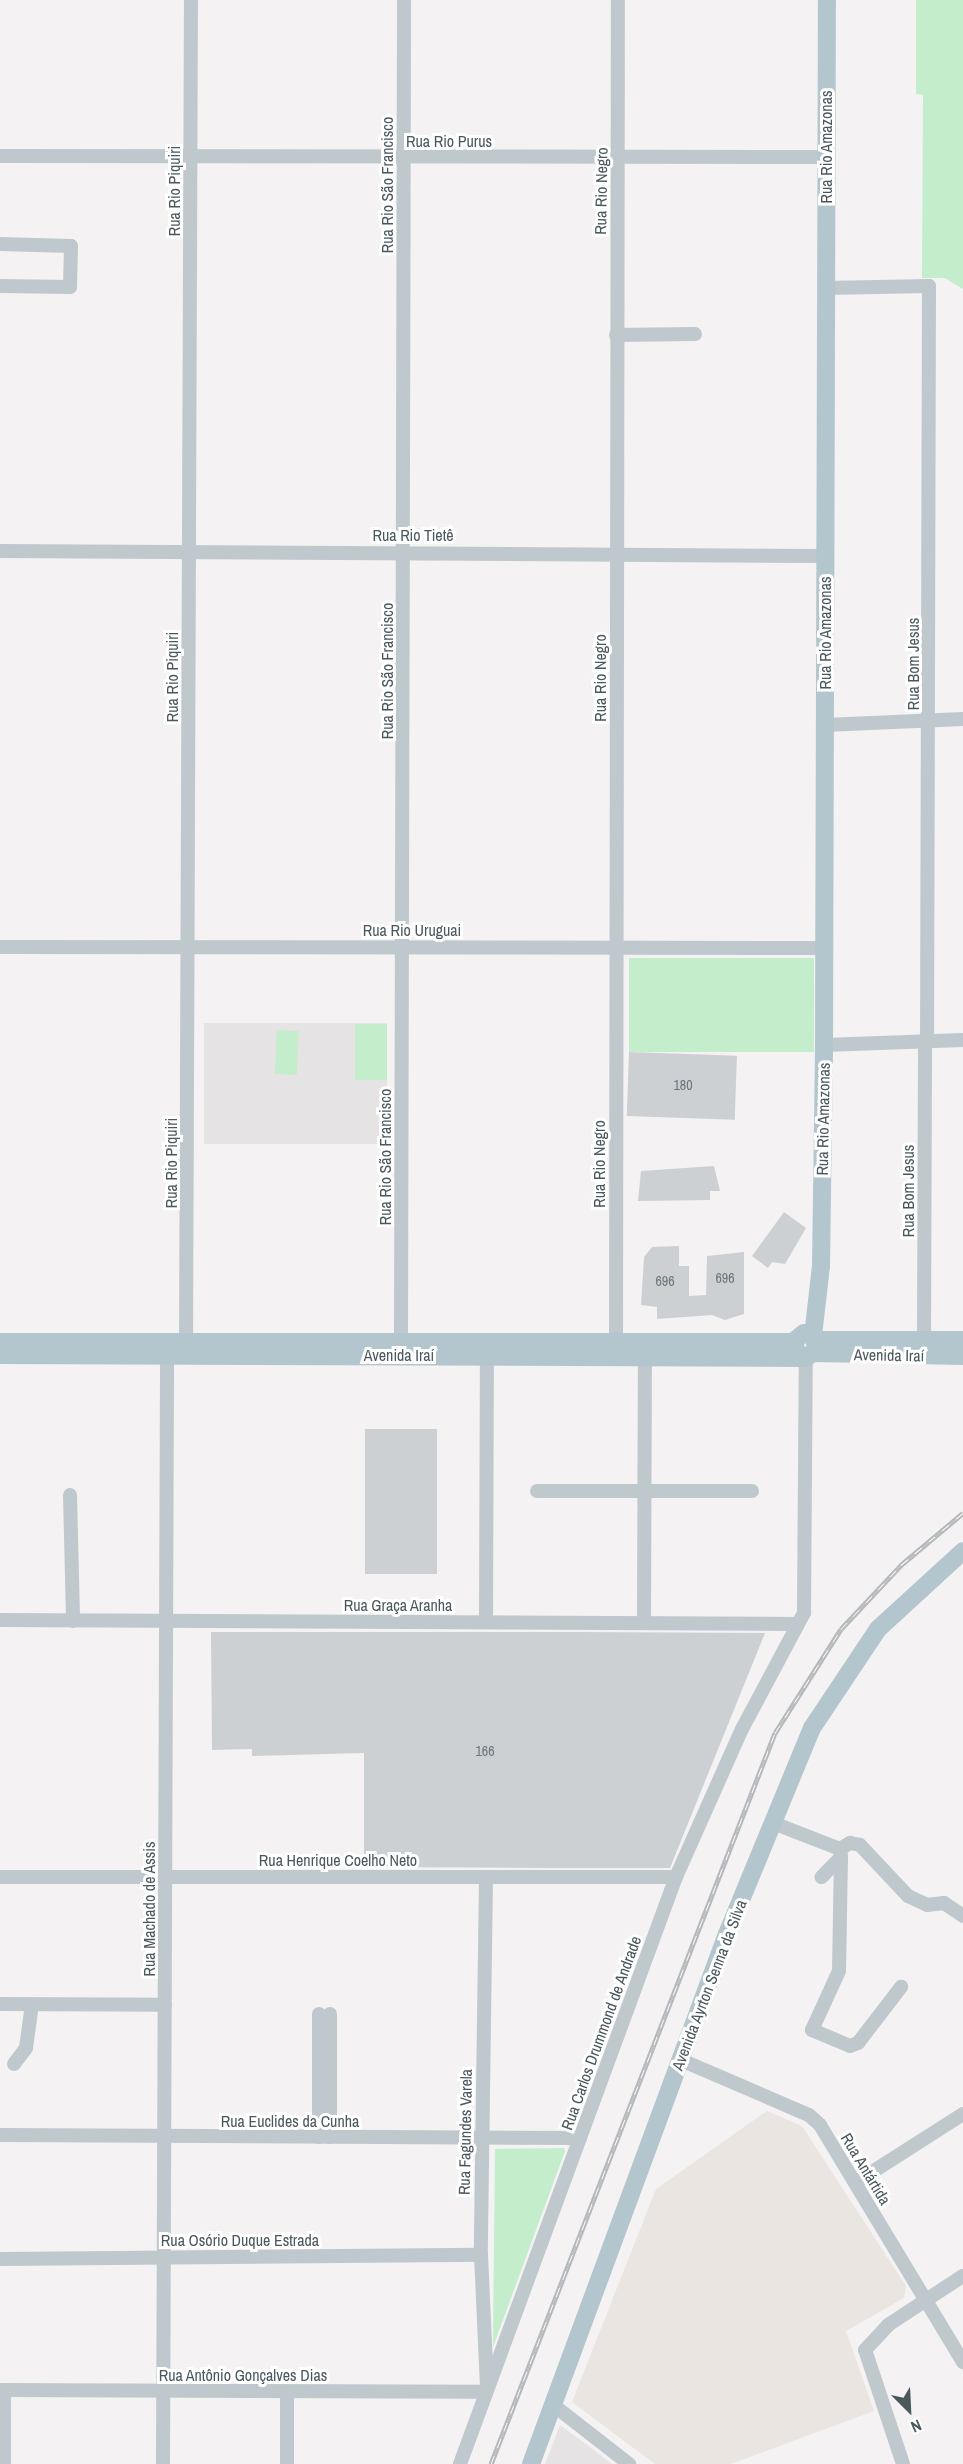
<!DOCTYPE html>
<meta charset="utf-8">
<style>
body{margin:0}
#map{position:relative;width:963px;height:2464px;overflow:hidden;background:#f4f2f2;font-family:"Archivo Narrow",sans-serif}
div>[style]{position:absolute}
.commercial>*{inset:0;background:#eae5e0}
.education>*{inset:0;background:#e5e3e3;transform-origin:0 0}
.green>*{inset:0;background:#c4edcc;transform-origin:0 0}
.building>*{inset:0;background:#ccd0d3;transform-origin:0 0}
.minor>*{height:14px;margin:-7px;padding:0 7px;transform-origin:7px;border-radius:7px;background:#bec8cd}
.major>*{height:18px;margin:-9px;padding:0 9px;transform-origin:9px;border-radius:9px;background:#b3c6ce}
.rail>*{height:5px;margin-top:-2.5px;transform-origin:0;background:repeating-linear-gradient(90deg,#fff 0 9px,#b4b8bb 0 18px);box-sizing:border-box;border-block:2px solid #b4b8bb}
span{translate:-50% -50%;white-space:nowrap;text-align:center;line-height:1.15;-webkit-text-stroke:6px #fff;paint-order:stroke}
.number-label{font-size:14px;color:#6a767b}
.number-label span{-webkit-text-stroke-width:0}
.street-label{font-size:16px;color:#4a585e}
.north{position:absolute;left:879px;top:2380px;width:60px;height:60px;-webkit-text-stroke:4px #fff;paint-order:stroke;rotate:156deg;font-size:16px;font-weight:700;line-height:24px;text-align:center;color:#4a585e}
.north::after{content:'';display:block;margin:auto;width:21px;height:27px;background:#4a585e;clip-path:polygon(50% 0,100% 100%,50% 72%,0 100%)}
</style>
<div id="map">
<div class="commercial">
<i style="clip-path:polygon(767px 2111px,802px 2126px,906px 2286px,904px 2298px,846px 2331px,874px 2411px,731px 2464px,655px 2464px,572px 2402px,656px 2189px)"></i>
</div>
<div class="education">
<i style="left:204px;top:1023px;width:183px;height:121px"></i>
<i style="clip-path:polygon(560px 2425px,594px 2450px,612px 2464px,545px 2464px)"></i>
</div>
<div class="green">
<i style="clip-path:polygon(916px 0,963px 0,963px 289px,945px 278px,922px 278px,923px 95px,916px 94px)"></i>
<i style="left:629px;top:958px;width:185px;height:94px"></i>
<i style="left:355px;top:1024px;width:32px;height:56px"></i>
<i style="left:277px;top:1030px;width:22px;height:44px;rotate:3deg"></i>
<i style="clip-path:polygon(564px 2148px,565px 2151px,493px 2347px,495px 2149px)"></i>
</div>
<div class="building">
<i style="left:629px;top:1052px;width:108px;height:64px;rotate:2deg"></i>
<i style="clip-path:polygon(714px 1166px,720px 1191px,710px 1191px,710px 1200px,638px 1201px,641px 1171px)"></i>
<i style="clip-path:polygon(784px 1212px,806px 1228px,785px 1264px,772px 1262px,768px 1268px,752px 1256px)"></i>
<i style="clip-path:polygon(679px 1246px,679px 1266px,689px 1266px,689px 1296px,706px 1295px,707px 1256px,744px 1252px,744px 1314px,725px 1320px,712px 1315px,657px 1319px,657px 1307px,641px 1305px,644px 1257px,652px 1247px)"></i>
<i style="left:365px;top:1429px;width:72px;height:145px"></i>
<i style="clip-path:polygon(211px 1632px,578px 1632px,765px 1633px,670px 1868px,543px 1868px,364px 1867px,364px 1753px,252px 1756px,252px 1749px,212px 1750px)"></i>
</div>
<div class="minor">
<i style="left:0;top:156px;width:826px;rotate:0.07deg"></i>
<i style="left:0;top:244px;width:71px;rotate:1.6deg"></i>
<i style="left:71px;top:246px;width:41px;rotate:91.4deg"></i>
<i style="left:70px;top:287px;width:70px;rotate:-179.2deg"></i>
<i style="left:825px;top:288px;width:104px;rotate:-1.1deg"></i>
<i style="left:929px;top:286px;width:756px;rotate:90.15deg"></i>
<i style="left:616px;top:335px;width:79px;rotate:-0.7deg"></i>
<i style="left:0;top:551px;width:825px;rotate:0.35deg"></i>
<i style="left:825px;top:725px;width:138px;rotate:-2.5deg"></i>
<i style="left:0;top:947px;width:824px;rotate:0.07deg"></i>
<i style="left:824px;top:1045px;width:139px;rotate:-2.1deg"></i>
<i style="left:924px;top:1341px;width:299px;rotate:-89.8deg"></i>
<i style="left:401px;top:1342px;width:1342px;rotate:-89.87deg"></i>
<i style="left:186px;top:1351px;width:1351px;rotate:-89.79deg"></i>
<i style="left:616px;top:1351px;width:1351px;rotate:-89.92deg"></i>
<i style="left:537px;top:1491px;width:215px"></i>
<i style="left:70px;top:1495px;width:126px;rotate:88.6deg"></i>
<i style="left:0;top:1620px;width:797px;rotate:0.29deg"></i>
<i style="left:486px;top:1622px;width:267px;rotate:-89.8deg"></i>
<i style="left:644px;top:1623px;width:268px;rotate:-89.8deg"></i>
<i style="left:773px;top:1823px;width:72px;rotate:21.2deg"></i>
<i style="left:840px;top:1849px;width:8px;rotate:83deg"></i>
<i style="left:841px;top:1857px;width:28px;rotate:134deg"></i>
<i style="left:840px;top:1849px;width:12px;rotate:-31deg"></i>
<i style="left:850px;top:1843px;width:10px;rotate:11deg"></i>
<i style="left:860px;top:1845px;width:70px;rotate:46.7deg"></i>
<i style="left:908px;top:1896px;width:21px;rotate:25deg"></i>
<i style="left:927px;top:1905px;width:17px;rotate:-7deg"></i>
<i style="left:944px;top:1903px;width:23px;rotate:34deg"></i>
<i style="left:841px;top:1857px;width:114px;rotate:91deg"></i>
<i style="left:839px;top:1971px;width:65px;rotate:114.6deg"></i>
<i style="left:812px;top:2030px;width:41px;rotate:22.8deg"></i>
<i style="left:850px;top:2046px;width:9px;rotate:-21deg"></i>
<i style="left:858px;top:2043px;width:71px;rotate:-52.5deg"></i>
<i style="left:0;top:1877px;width:676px"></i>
<i style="left:486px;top:1878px;width:377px;rotate:90.8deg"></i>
<i style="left:481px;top:2255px;width:130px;rotate:87.4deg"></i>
<i style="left:0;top:2004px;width:165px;rotate:0.3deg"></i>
<i style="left:319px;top:2014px;width:123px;rotate:90deg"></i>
<i style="left:681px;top:2060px;width:139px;rotate:23.3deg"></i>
<i style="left:809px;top:2115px;width:15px;rotate:42deg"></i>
<i style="left:820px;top:2125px;width:277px;rotate:58.9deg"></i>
<i style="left:14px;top:2064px;width:20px;rotate:-53deg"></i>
<i style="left:26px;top:2048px;width:44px;rotate:-82.2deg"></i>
<i style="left:0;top:2135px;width:580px;rotate:0.3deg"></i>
<i style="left:330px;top:2137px;width:123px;rotate:-90deg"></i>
<i style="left:855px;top:2183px;width:128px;rotate:-32.6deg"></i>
<i style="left:0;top:2259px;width:481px;rotate:-0.5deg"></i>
<i style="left:0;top:2390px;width:485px;rotate:0.2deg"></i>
<i style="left:552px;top:2404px;width:98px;rotate:37.9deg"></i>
<i style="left:4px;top:2464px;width:74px;rotate:-90deg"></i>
<i style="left:163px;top:2464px;width:1109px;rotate:-89.79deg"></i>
<i style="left:287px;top:2464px;width:72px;rotate:-90deg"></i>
<i style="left:460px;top:2464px;width:625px;rotate:-69.8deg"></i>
<i style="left:676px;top:1877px;width:162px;rotate:-66deg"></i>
<i style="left:742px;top:1729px;width:132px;rotate:-61.9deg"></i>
<i style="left:804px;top:1613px;width:255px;rotate:-89.6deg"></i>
<i style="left:903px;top:2464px;width:120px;rotate:-108.4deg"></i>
<i style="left:865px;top:2350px;width:34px;rotate:-47deg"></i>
<i style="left:888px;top:2325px;width:90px;rotate:-33.2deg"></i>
</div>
<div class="major">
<i style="left:813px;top:1336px;width:70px;rotate:-83.5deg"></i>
<i style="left:821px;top:1266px;width:221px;rotate:-89.2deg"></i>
<i style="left:824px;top:1045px;width:1045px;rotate:-89.84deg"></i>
<i style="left:816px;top:1340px;width:147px"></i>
<i style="left:0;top:1342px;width:793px"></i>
<i style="left:815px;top:1353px;width:148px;rotate:1.2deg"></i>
<i style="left:0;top:1355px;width:806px;rotate:0.21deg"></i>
<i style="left:806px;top:1358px;width:14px;rotate:-39deg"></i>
<i style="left:817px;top:1349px;width:14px;rotate:-107deg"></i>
<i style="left:813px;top:1336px;width:9px;rotate:-162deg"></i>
<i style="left:804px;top:1333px;width:14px;rotate:141deg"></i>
<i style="left:793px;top:1342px;width:15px;rotate:67deg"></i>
<i style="left:531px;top:2464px;width:565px;rotate:-69.71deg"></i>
<i style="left:727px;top:1934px;width:223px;rotate:-67.6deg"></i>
<i style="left:812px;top:1728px;width:119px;rotate:-56.3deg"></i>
<i style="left:878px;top:1629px;width:115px;rotate:-42.5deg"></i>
</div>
<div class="rail">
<i style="left:491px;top:2464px;width:784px;rotate:-68.77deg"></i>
<i style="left:775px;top:1733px;width:123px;rotate:-57.6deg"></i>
<i style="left:841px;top:1629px;width:88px;rotate:-46.8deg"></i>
<i style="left:901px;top:1565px;width:81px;rotate:-40deg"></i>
</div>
<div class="number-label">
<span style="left:683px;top:1085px">180</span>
<span style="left:725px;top:1278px">696</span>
<span style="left:665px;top:1281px">696</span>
<span style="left:485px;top:1751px">166</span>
</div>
<div class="street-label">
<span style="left:449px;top:141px">Rua Rio Purus</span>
<span style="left:826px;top:147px;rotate:-90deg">Rua Rio Amazonas</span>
<span style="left:387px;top:185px;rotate:-90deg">Rua Rio São Francisco</span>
<span style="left:174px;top:191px;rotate:-90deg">Rua Rio Piquiri</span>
<span style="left:601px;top:191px;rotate:-89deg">Rua Rio Negro</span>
<span style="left:413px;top:535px">Rua Rio Tietê</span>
<span style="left:825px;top:633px;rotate:-90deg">Rua Rio Amazonas</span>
<span style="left:913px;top:664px;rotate:-90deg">Rua Bom Jesus</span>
<span style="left:387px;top:671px;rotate:-90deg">Rua Rio São Francisco</span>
<span style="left:172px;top:677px;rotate:-90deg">Rua Rio Piquiri</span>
<span style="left:600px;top:678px;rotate:-90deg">Rua Rio Negro</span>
<span style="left:412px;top:930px">Rua Rio Uruguai</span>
<span style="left:823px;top:1119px;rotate:-89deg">Rua Rio Amazonas</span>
<span style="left:385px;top:1157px;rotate:-90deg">Rua Rio São Francisco</span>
<span style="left:171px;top:1163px;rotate:-90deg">Rua Rio Piquiri</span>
<span style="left:599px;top:1164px;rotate:-90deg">Rua Rio Negro</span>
<span style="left:908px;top:1191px;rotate:-90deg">Rua Bom Jesus</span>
<span style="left:399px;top:1355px">Avenida Iraí</span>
<span style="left:889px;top:1355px;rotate:1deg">Avenida Iraí</span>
<span style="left:398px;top:1605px">Rua Graça Aranha</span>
<span style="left:338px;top:1860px">Rua Henrique Coelho Neto</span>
<span style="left:149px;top:1909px;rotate:-90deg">Rua Machado de Assis</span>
<span style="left:709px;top:1985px;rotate:-69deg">Avenida Ayrton Senna da Silva</span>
<span style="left:601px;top:2033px;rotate:-70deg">Rua Carlos Drummond de Andrade</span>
<span style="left:290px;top:2121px">Rua Euclides da Cunha</span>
<span style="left:465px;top:2132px;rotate:-89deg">Rua Fagundes Varela</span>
<span style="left:866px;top:2169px;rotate:59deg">Rua Antártida</span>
<span style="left:240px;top:2240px">Rua Osório Duque Estrada</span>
<span style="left:243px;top:2375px">Rua Antônio Gonçalves Dias</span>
</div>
<div class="north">N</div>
</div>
